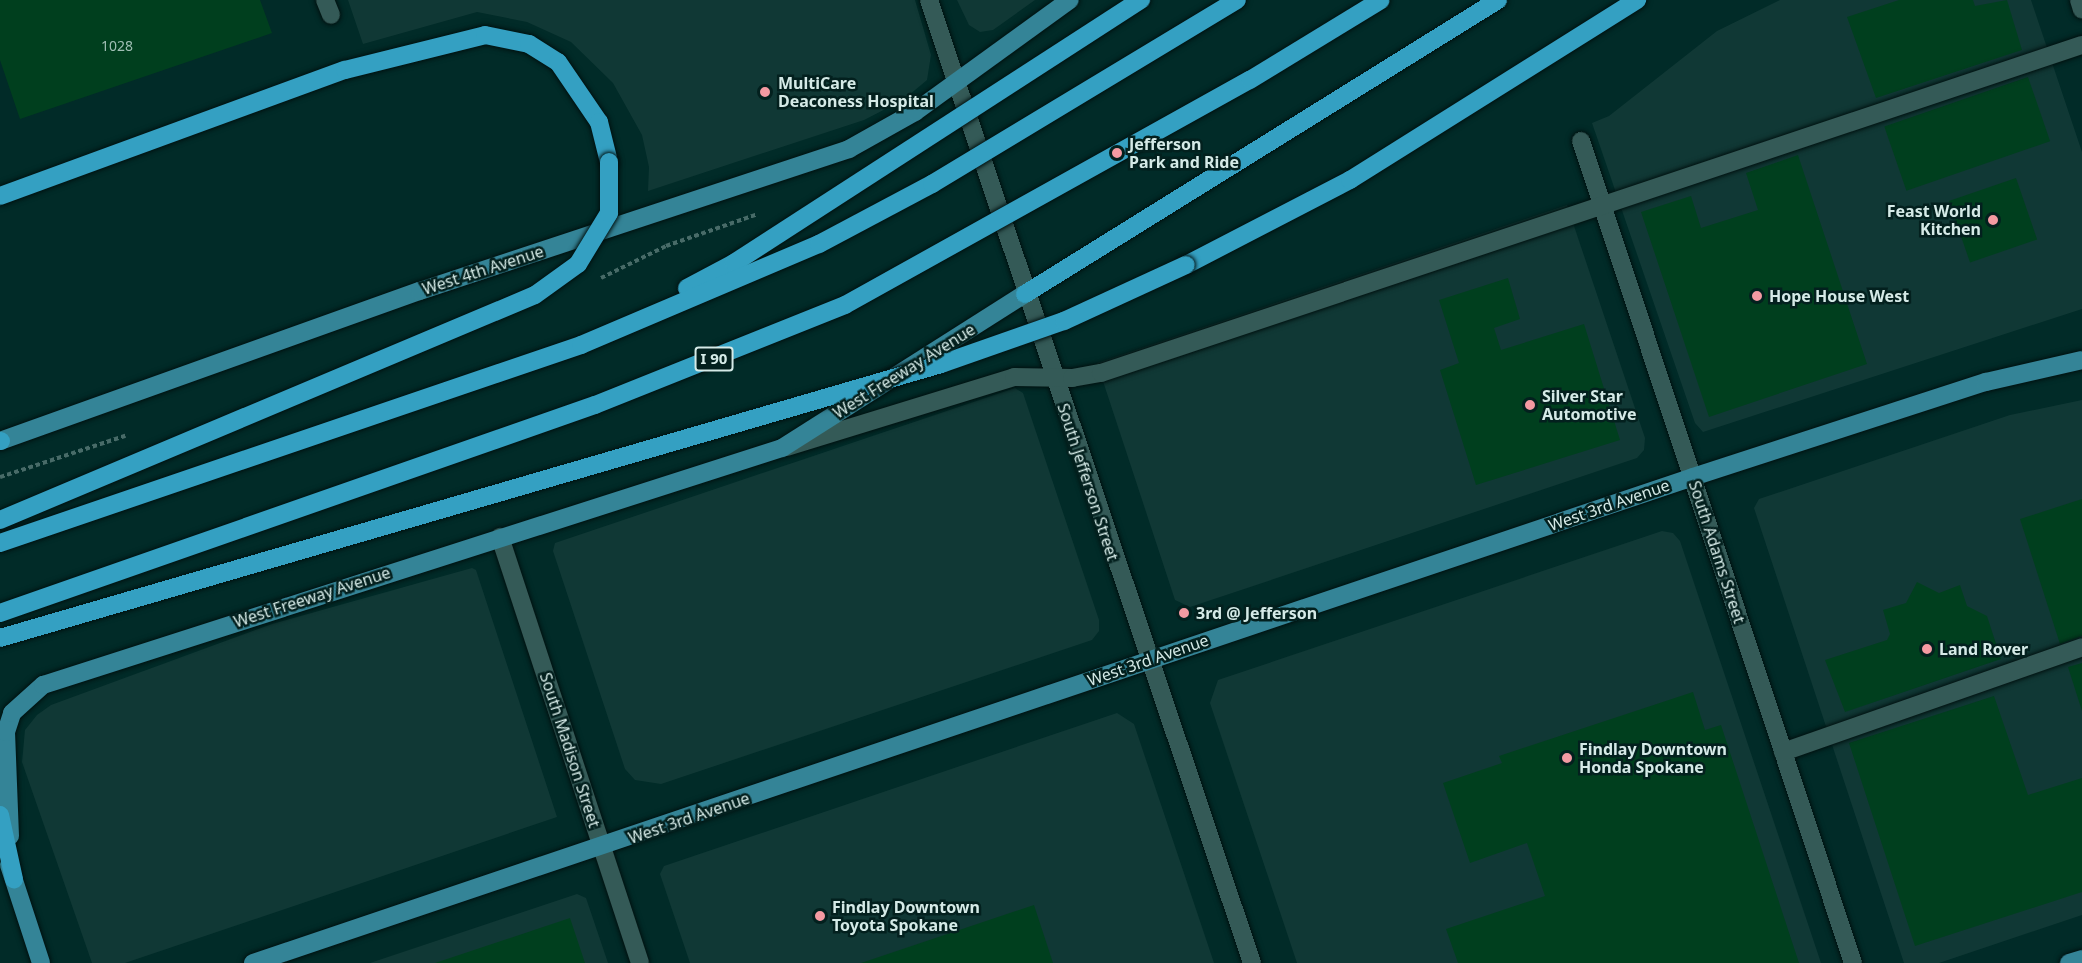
<!DOCTYPE html>
<style>
body{margin:0}
#map{position:relative;width:2082px;height:963px;overflow:hidden;background:#012b28;font-family:"Noto Sans",sans-serif}
div>[style]{position:absolute}
.built>*{inset:0;background:#103835}
.building>*{inset:0;background:#003f1e;transform-origin:0 0}
.path>*{height:4px;margin-top:-2px;transform-origin:0;background:repeating-linear-gradient(90deg,#486b68 0 4.5px,transparent 0 7.5px)}
.roads{filter:drop-shadow(0 0 2px #011110) drop-shadow(0 0 2px #011110)}
.minor>*{height:18px;margin:-9px;padding:0 9px;transform-origin:9px;border-radius:9px;background:#345a57}
.major>*{height:18px;margin:-9px;padding:0 9px;transform-origin:9px;border-radius:9px;background:#348497}
.highway>*{height:18px;margin:-9px;padding:0 9px;transform-origin:9px;border-radius:9px;background:#34a0c2}
.bridges{filter:drop-shadow(0 0 2px #011110) drop-shadow(0 0 2px #011110)}
.highway-bridge>*{height:18px;margin:-9px;padding:0 9px;transform-origin:9px;border-radius:9px;background:#34a0c2}
.dots>*{width:16px;height:16px;translate:-50% -50%;box-sizing:border-box;border:3px solid #03201e;border-radius:50%}
span{translate:-50% -50%;white-space:nowrap;text-align:center;line-height:1.15;-webkit-text-stroke:5px #03201e;paint-order:stroke}
.number-label{font-size:14px;color:#a0bfb5}
.number-label span{-webkit-text-stroke-width:0}
.shield-label span{padding:2px 4px;background:#03201e;border:2px solid;border-radius:4px;-webkit-text-stroke-width:0}
.shield-label{font-size:15px;color:#d5eae7;font-weight:700}
.poi-label{font-size:16px;color:#d5eae7;font-weight:700}
.left{translate:0 -50%;text-align:left}
.right{translate:-100% -50%;text-align:right}
.street-label{font-size:16px;color:#d5eae7}
</style>
<div id="map">
<div class="built">
<i style="clip-path:polygon(348px 0,915px 0,931px 55px,927px 80px,903px 100px,864px 120px,648px 191px,649px 167px,642px 135px,613px 83px,571px 42px,527px 22px,477px 12px,363px 44px)"></i>
<i style="clip-path:polygon(957px 0,1035px 0,993px 30px,980px 32px,969px 25px)"></i>
<i style="clip-path:polygon(1780px 0,2031px 0,2082px 152px,2082px 309px,1703px 432px,1695px 423px,1592px 123px,1609px 116px,1717px 31px)"></i>
<i style="clip-path:polygon(1567px 205px,1645px 438px,1644px 450px,1637px 458px,1190px 607px,1175px 600px,1097px 363px)"></i>
<i style="clip-path:polygon(1015px 388px,1023px 393px,1099px 620px,1099px 631px,1092px 640px,661px 784px,635px 780px,625px 769px,553px 551px,555px 543px)"></i>
<i style="clip-path:polygon(2082px 400px,2082px 915px,1939px 963px,1904px 963px,1754px 508px,1759px 499px,2010px 415px)"></i>
<i style="clip-path:polygon(1662px 531px,1673px 533px,1680px 541px,1821px 963px,1297px 963px,1210px 703px,1218px 680px)"></i>
<i style="clip-path:polygon(472px 568px,476px 570px,557px 817px,125px 963px,92px 963px,22px 762px,25px 730px,37px 715px,51px 705px,272px 624px)"></i>
<i style="clip-path:polygon(1117px 713px,1134px 724px,1214px 963px,690px 963px,660px 874px,664px 866px)"></i>
<i style="clip-path:polygon(577px 894px,586px 898px,608px 963px,370px 963px)"></i>
</div>
<div class="building">
<i style="clip-path:polygon(0 0,260px 0,272px 33px,20px 119px,0 60px)"></i>
<i style="clip-path:polygon(1899px 0,1973px 0,1975px 6px,2007px 0,2022px 50px,1876px 98px,1847px 17px)"></i>
<i style="left:2028px;top:77px;width:68px;height:152px;rotate:71deg"></i>
<i style="clip-path:polygon(1798px 155px,1867px 364px,1709px 417px,1641px 212px,1691px 196px,1701px 228px,1758px 210px,1746px 173px)"></i>
<i style="left:2016px;top:178px;width:65px;height:71px;rotate:71deg"></i>
<i style="clip-path:polygon(1508px 278px,1520px 319px,1494px 328px,1501px 350px,1584px 324px,1620px 440px,1476px 485px,1440px 370px,1459px 363px,1439px 300px)"></i>
<i style="clip-path:polygon(2082px 499px,2082px 636px,2060px 644px,2020px 519px)"></i>
<i style="clip-path:polygon(1917px 582px,1939px 593px,1960px 585px,1967px 606px,1987px 616px,2001px 659px,1845px 712px,1825px 660px,1887px 640px,1890px 634px,1883px 610px,1906px 603px)"></i>
<i style="clip-path:polygon(2082px 663px,2082px 711px,2068px 667px)"></i>
<i style="clip-path:polygon(1693px 692px,1705px 730px,1721px 725px,1799px 963px,1458px 963px,1446px 929px,1545px 896px,1527px 843px,1470px 863px,1443px 783px,1502px 763px,1499px 756px)"></i>
<i style="clip-path:polygon(1994px 696px,2028px 795px,2082px 778px,2082px 892px,1915px 946px,1849px 743px)"></i>
<i style="clip-path:polygon(1034px 905px,1053px 963px,861px 963px)"></i>
<i style="clip-path:polygon(570px 918px,585px 963px,435px 963px)"></i>
</div>
<div class="path">
<i style="left:601px;top:278px;width:72px;rotate:-26.2deg"></i>
<i style="left:666px;top:246px;width:97px;rotate:-19.2deg"></i>
<i style="left:0;top:477px;width:132px;rotate:-18.2deg"></i>
</div>
<div class="roads">
<div class="minor">
<i style="left:325px;top:0;width:16px;rotate:68deg"></i>
<i style="left:929px;top:0;width:1016px;rotate:71.46deg"></i>
<i style="left:2079px;top:0;width:10px;rotate:73deg"></i>
<i style="left:1581px;top:141px;width:866px;rotate:71.69deg"></i>
<i style="left:787px;top:447px;width:238px;rotate:-17.1deg"></i>
<i style="left:1014px;top:377px;width:58px;rotate:1deg"></i>
<i style="left:1072px;top:378px;width:29px;rotate:-10deg"></i>
<i style="left:1101px;top:373px;width:1034px;rotate:-18.49deg"></i>
<i style="left:500px;top:537px;width:448px;rotate:71.8deg"></i>
<i style="left:1783px;top:752px;width:317px;rotate:-19.3deg"></i>
</div>
<div class="major">
<i style="left:0;top:441px;width:446px;rotate:-19.7deg"></i>
<i style="left:420px;top:291px;width:452px;rotate:-18.3deg"></i>
<i style="left:849px;top:149px;width:76px;rotate:-29.3deg"></i>
<i style="left:915px;top:112px;width:191px;rotate:-35.9deg"></i>
<i style="left:10px;top:836px;width:104px;rotate:-92.2deg"></i>
<i style="left:6px;top:732px;width:20px;rotate:-72deg"></i>
<i style="left:12px;top:713px;width:42px;rotate:-42.1deg"></i>
<i style="left:43px;top:685px;width:776px;rotate:-17.78deg"></i>
<i style="left:782px;top:448px;width:288px;rotate:-32.4deg"></i>
<i style="left:9px;top:865px;width:103px;rotate:71.9deg"></i>
<i style="left:253px;top:963px;width:1520px;rotate:-18.65deg"></i>
<i style="left:1693px;top:477px;width:308px;rotate:-18deg"></i>
<i style="left:1986px;top:382px;width:98px;rotate:-12.9deg"></i>
<i style="left:2069px;top:963px;width:14px;rotate:-17deg"></i>
</div>
<div class="highway">
<i style="left:0;top:196px;width:367px;rotate:-20.1deg"></i>
<i style="left:345px;top:70px;width:144px;rotate:-14deg"></i>
<i style="left:485px;top:35px;width:45px;rotate:11.6deg"></i>
<i style="left:529px;top:44px;width:34px;rotate:32deg"></i>
<i style="left:558px;top:62px;width:73px;rotate:55.7deg"></i>
<i style="left:599px;top:122px;width:41px;rotate:76deg"></i>
<i style="left:1186px;top:265px;width:185px;rotate:-27.4deg"></i>
<i style="left:1350px;top:180px;width:339px;rotate:-32.1deg"></i>
<i style="left:1025px;top:294px;width:557px;rotate:-31.86deg"></i>
<i style="left:0;top:441px;width:1px"></i>
<i style="left:0;top:815px;width:66px;rotate:77.7deg"></i>
</div>
</div>
<div class="bridges">
<div class="highway-bridge">
<i style="left:687px;top:288px;width:53px;rotate:-28deg"></i>
<i style="left:734px;top:263px;width:485px;rotate:-32.9deg"></i>
<i style="left:0;top:520px;width:580px;rotate:-22.81deg"></i>
<i style="left:535px;top:295px;width:53px;rotate:-35.8deg"></i>
<i style="left:578px;top:264px;width:60px;rotate:-58.7deg"></i>
<i style="left:609px;top:213px;width:51px;rotate:-90deg"></i>
<i style="left:0;top:543px;width:614px;rotate:-18.82deg"></i>
<i style="left:581px;top:345px;width:259px;rotate:-23deg"></i>
<i style="left:819px;top:244px;width:128px;rotate:-28deg"></i>
<i style="left:932px;top:184px;width:356px;rotate:-31.1deg"></i>
<i style="left:0;top:613px;width:630px;rotate:-19.27deg"></i>
<i style="left:595px;top:405px;width:269px;rotate:-21.8deg"></i>
<i style="left:845px;top:305px;width:463px;rotate:-29.1deg"></i>
<i style="left:1250px;top:80px;width:153px;rotate:-31.4deg"></i>
<i style="left:0;top:638px;width:980px;rotate:-16.23deg"></i>
<i style="left:941px;top:364px;width:130px;rotate:-19.3deg"></i>
<i style="left:1064px;top:321px;width:134px;rotate:-24.7deg"></i>
</div>
</div>
<div class="dots">
<i style="left:765px;top:92px;background:#f49aa2"></i>
<i style="left:1117px;top:153px;background:#f49aa2"></i>
<i style="left:1993px;top:220px;background:#f49aa2"></i>
<i style="left:1757px;top:296px;background:#f49aa2"></i>
<i style="left:1530px;top:405px;background:#f49aa2"></i>
<i style="left:1184px;top:613px;background:#f49aa2"></i>
<i style="left:1927px;top:649px;background:#f49aa2"></i>
<i style="left:1567px;top:758px;background:#f49aa2"></i>
<i style="left:820px;top:916px;background:#f49aa2"></i>
</div>
<div class="number-label">
<span style="left:117px;top:46px">1028</span>
</div>
<div class="shield-label">
<span style="left:714px;top:359px">I 90</span>
</div>
<div class="poi-label">
<span class="left" style="left:778px;top:92px">MultiCare<br>Deaconess Hospital</span>
<span class="left" style="left:1129px;top:153px">Jefferson<br>Park and Ride</span>
<span class="right" style="left:1981px;top:220px">Feast World<br>Kitchen</span>
<span class="left" style="left:1769px;top:296px">Hope House West</span>
<span class="left" style="left:1542px;top:405px">Silver Star<br>Automotive</span>
<span class="left" style="left:1196px;top:613px">3rd @ Jefferson</span>
<span class="left" style="left:1939px;top:649px">Land Rover</span>
<span class="left" style="left:1579px;top:758px">Findlay Downtown<br>Honda Spokane</span>
<span class="left" style="left:832px;top:916px">Findlay Downtown<br>Toyota Spokane</span>
</div>
<div class="street-label">
<span style="left:483px;top:270px;rotate:-18deg">West 4th Avenue</span>
<span style="left:904px;top:371px;rotate:-32deg">West Freeway Avenue</span>
<span style="left:1088px;top:482px;rotate:72deg">South Jefferson Street</span>
<span style="left:1609px;top:505px;rotate:-19deg">West 3rd Avenue</span>
<span style="left:1717px;top:552px;rotate:72deg">South Adams Street</span>
<span style="left:312px;top:597px;rotate:-18deg">West Freeway Avenue</span>
<span style="left:1148px;top:660px;rotate:-19deg">West 3rd Avenue</span>
<span style="left:570px;top:750px;rotate:72deg">South Madison Street</span>
<span style="left:689px;top:818px;rotate:-19deg">West 3rd Avenue</span>
</div>
</div>
